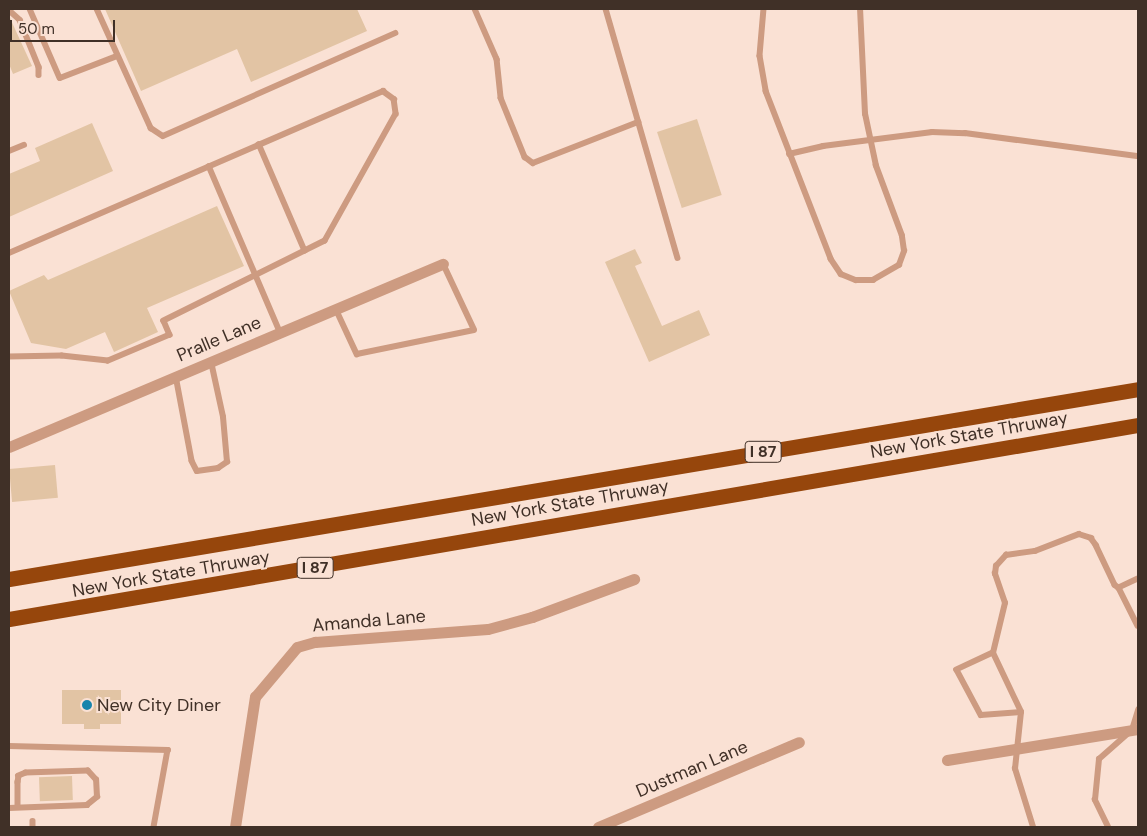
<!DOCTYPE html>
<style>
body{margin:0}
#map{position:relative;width:1147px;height:836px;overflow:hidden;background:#fae1d4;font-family:"DM Sans",sans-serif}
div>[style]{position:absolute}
.building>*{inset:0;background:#e2c4a4;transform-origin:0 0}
.lane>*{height:5.5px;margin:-2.75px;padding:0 2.75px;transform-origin:2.75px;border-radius:2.75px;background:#cd9b81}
.street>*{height:11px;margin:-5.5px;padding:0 5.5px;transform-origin:5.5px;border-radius:5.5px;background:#cd9b81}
.highway>*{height:15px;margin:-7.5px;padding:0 7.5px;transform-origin:7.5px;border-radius:7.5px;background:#96460c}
.dots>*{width:14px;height:14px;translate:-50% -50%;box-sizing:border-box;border:2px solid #fae1d4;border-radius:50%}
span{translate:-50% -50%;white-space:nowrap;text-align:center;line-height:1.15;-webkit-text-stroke:4px #fae1d4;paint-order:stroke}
.shield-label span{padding:1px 4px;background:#fae1d4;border:1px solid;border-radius:4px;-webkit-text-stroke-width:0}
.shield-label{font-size:16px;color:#403027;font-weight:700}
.street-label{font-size:18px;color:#403027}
.poi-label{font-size:18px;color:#403027}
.left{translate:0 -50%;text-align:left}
.frame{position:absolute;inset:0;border:10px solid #403027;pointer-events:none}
.scale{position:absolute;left:10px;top:20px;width:105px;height:22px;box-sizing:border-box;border:2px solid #403027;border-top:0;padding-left:6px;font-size:15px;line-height:18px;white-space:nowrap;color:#403027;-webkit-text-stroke:4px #fae1d4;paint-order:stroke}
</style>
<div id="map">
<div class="building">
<i style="clip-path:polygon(105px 9px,357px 9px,367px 31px,251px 82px,237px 49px,141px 91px)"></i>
<i style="clip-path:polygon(9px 16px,32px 66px,13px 74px,9px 64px)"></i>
<i style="left:697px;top:119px;width:80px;height:42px;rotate:72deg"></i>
<i style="clip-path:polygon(92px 123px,113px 171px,9px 217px,9px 174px,40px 161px,35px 148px)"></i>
<i style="clip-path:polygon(217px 206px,244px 266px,147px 308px,158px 332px,114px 352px,105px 332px,66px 349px,31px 343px,9px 291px,44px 275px,48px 280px)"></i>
<i style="clip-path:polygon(635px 249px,642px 263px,635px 266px,662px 326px,699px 310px,710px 335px,649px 362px,605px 262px)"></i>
<i style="left:55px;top:465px;width:33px;height:46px;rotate:85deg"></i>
<i style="clip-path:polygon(62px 690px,121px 690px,121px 724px,100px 724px,100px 729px,84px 729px,84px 724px,62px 724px)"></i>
<i style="left:72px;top:776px;width:24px;height:33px;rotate:88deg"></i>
</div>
<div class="lane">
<i style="left:30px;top:9px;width:75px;rotate:66.5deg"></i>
<i style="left:60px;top:78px;width:61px;rotate:-21.1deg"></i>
<i style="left:97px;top:9px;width:131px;rotate:65.6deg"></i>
<i style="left:151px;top:128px;width:14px;rotate:34deg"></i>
<i style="left:163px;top:136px;width:254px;rotate:-23.9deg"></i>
<i style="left:475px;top:9px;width:55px;rotate:66.3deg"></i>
<i style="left:497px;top:59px;width:39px;rotate:84deg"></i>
<i style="left:501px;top:98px;width:64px;rotate:67.9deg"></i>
<i style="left:525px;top:157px;width:10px;rotate:37deg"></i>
<i style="left:533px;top:163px;width:113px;rotate:-21.3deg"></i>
<i style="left:606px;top:9px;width:259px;rotate:73.9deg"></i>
<i style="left:764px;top:9px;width:47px;rotate:94.9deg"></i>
<i style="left:760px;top:56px;width:36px;rotate:80deg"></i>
<i style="left:766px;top:91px;width:180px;rotate:68.8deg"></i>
<i style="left:831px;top:259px;width:18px;rotate:56deg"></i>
<i style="left:841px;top:274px;width:16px;rotate:22deg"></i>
<i style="left:856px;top:280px;width:17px"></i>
<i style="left:873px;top:280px;width:30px;rotate:-30deg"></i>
<i style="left:899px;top:265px;width:15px;rotate:-70deg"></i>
<i style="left:904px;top:251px;width:15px;rotate:-98deg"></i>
<i style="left:902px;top:236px;width:75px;rotate:-110.4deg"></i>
<i style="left:876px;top:166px;width:53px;rotate:-101.9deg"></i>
<i style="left:865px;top:114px;width:105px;rotate:-92.7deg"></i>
<i style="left:9px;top:10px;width:15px;rotate:42deg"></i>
<i style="left:20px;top:20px;width:51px;rotate:68deg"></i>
<i style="left:39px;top:67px;width:8px;rotate:90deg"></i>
<i style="left:259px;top:144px;width:116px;rotate:66.7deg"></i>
<i style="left:9px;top:151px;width:16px;rotate:-22deg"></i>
<i style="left:789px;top:154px;width:35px;rotate:-13deg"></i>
<i style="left:823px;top:146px;width:110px;rotate:-7.3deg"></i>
<i style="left:932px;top:132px;width:33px;rotate:2deg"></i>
<i style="left:965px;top:133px;width:175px;rotate:7.6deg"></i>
<i style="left:209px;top:166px;width:181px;rotate:66.8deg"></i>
<i style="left:9px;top:253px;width:408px;rotate:-23.4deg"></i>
<i style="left:383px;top:91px;width:14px;rotate:36deg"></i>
<i style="left:394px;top:99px;width:15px;rotate:82deg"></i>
<i style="left:396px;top:114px;width:145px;rotate:119.2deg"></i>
<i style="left:325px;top:241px;width:180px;rotate:153.6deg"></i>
<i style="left:164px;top:321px;width:15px;rotate:67deg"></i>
<i style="left:170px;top:335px;width:67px;rotate:157.2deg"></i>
<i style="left:108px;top:361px;width:46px;rotate:-173.8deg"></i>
<i style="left:62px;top:356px;width:53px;rotate:178.9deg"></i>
<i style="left:336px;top:309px;width:50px;rotate:65deg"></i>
<i style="left:357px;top:354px;width:119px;rotate:-11.6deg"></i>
<i style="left:474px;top:330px;width:73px;rotate:-115.2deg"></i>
<i style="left:176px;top:376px;width:86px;rotate:79.3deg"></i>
<i style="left:192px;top:461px;width:11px;rotate:63deg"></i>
<i style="left:197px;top:471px;width:21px;rotate:-8deg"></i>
<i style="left:218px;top:468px;width:11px;rotate:-34deg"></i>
<i style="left:227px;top:462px;width:45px;rotate:-95.1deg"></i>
<i style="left:223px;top:417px;width:56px;rotate:-102.3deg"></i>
<i style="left:1138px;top:579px;width:21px;rotate:155deg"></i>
<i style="left:1119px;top:588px;width:42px;rotate:63.4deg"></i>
<i style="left:993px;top:653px;width:40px;rotate:155deg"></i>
<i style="left:957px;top:670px;width:51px;rotate:61.9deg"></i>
<i style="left:981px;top:715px;width:40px;rotate:-4.3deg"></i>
<i style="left:9px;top:746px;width:159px;rotate:1.4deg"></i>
<i style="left:168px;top:750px;width:78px;rotate:100.3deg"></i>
<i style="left:9px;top:808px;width:78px;rotate:-2.2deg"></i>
<i style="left:87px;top:805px;width:13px;rotate:-39deg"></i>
<i style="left:97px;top:797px;width:17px;rotate:-93deg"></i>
<i style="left:96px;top:780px;width:12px;rotate:-132deg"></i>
<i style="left:88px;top:771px;width:62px;rotate:178.2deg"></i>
<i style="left:26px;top:773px;width:8px;rotate:157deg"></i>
<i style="left:19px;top:776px;width:6px;rotate:99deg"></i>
<i style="left:18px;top:782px;width:25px;rotate:90deg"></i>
<i style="left:33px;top:821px;width:6px;rotate:90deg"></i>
<i style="left:1033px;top:827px;width:61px;rotate:-107.2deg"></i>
<i style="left:1015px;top:769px;width:57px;rotate:-84deg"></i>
<i style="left:1021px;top:712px;width:65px;rotate:-115.4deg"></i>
<i style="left:993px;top:653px;width:51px;rotate:-76.5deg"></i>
<i style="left:1005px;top:603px;width:31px;rotate:-109deg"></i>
<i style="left:995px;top:574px;width:8px;rotate:-83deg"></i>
<i style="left:996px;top:566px;width:15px;rotate:-48deg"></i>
<i style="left:1006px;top:555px;width:29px;rotate:-8deg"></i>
<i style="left:1035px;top:551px;width:47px;rotate:-21.1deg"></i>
<i style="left:1079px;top:534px;width:13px;rotate:18deg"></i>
<i style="left:1091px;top:538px;width:9px;rotate:54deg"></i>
<i style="left:1096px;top:545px;width:44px;rotate:64.6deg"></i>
<i style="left:1115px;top:585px;width:5px;rotate:37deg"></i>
<i style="left:1108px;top:827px;width:30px;rotate:-116deg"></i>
<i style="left:1095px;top:800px;width:41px;rotate:-84.4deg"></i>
<i style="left:1099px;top:759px;width:44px;rotate:-41.3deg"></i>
<i style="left:1132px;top:730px;width:21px;rotate:-73deg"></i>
</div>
<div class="street">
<i style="left:9px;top:447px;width:471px;rotate:-22.9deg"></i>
<i style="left:947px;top:760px;width:193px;rotate:-9.2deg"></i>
<i style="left:235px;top:827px;width:132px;rotate:-81.3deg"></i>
<i style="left:255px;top:697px;width:65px;rotate:-50deg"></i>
<i style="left:297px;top:647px;width:19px;rotate:-16deg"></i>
<i style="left:315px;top:642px;width:173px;rotate:-4.3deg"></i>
<i style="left:488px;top:629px;width:46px;rotate:-15.3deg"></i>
<i style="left:532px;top:617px;width:109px;rotate:-20.4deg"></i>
<i style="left:598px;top:827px;width:218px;rotate:-22.9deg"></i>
</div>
<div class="highway">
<i style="left:9px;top:579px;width:1145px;rotate:-9.55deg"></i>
<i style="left:9px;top:619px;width:1146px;rotate:-9.75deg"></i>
</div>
<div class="dots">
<i style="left:87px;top:705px;background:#1885ac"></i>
</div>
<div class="shield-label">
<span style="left:763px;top:452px">I 87</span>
<span style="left:315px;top:568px">I 87</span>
</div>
<div class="street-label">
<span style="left:219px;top:339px;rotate:-23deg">Pralle Lane</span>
<span style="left:969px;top:435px;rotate:-10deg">New York State Thruway</span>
<span style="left:570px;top:503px;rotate:-10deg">New York State Thruway</span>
<span style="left:171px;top:574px;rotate:-10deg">New York State Thruway</span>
<span style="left:369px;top:621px;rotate:-5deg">Amanda Lane</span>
<span style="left:692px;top:769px;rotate:-23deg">Dustman Lane</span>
</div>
<div class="poi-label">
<span class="left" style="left:97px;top:705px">New City Diner</span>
</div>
<div class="frame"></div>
<div class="scale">50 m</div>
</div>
